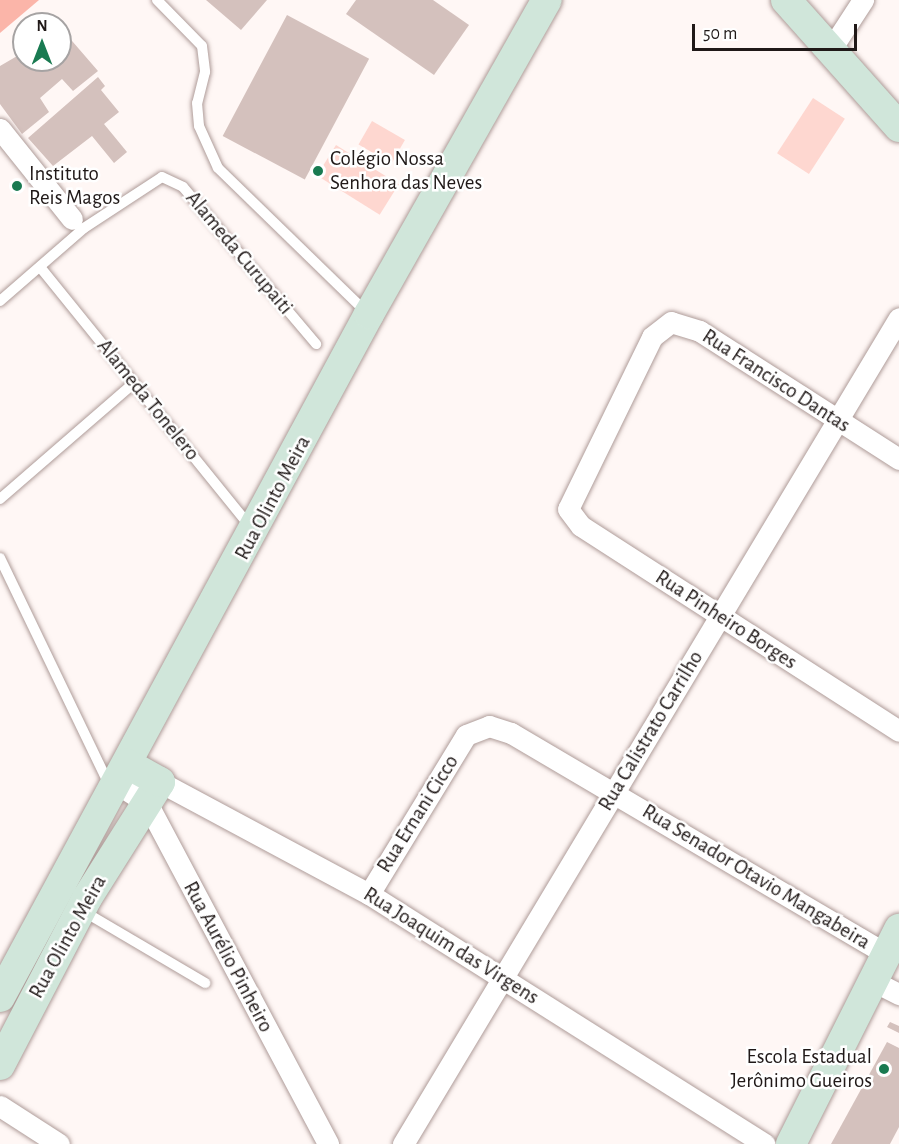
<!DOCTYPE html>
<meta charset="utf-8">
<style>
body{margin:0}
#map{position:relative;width:899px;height:1144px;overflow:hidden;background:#fff7f5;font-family:"Alegreya Sans",sans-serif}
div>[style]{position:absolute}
.green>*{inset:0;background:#fbb5a9}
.water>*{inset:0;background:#fed7d0;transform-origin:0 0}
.building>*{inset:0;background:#d4c1bd;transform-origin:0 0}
.roads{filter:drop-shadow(0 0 2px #af9c99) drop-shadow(0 0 2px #af9c99)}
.lane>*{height:10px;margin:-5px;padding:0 5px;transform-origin:5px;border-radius:5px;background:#fff}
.street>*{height:21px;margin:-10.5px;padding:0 10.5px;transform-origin:10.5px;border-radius:10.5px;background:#fff}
.secondary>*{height:30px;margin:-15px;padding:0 15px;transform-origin:15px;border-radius:15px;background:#d0e6da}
.dots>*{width:16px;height:16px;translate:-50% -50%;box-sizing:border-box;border:3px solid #fff;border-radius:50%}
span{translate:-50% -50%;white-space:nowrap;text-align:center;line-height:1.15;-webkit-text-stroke:5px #fff;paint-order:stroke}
.poi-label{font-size:21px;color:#201918}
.left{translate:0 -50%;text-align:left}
.right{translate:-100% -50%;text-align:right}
.street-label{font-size:21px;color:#201918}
.north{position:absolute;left:12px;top:12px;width:60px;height:60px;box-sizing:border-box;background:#fff;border:2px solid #a6a3a3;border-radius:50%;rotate:0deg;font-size:16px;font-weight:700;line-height:24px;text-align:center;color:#201918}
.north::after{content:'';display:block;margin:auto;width:21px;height:27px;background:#197a51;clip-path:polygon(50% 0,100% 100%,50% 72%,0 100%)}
.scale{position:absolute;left:692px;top:24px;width:165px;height:27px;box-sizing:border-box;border:3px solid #201918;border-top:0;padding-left:8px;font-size:18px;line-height:21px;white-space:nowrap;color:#201918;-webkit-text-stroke:4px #fff;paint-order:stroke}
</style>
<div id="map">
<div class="green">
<i style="clip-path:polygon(0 0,39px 0,0 33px)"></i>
</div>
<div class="water">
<i style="left:813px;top:98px;width:38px;height:66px;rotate:33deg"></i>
<i style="left:372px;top:121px;width:38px;height:27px;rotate:30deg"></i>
<i style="left:336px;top:145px;width:74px;height:36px;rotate:32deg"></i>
</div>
<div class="building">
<i style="clip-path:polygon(206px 0,267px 0,241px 30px)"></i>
<i style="clip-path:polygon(356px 0,433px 0,469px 25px,434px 75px,346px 14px)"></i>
<i style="left:287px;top:15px;width:93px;height:137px;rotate:28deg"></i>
<i style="clip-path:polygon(60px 27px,98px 71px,73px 91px,62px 79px,40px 98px,49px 112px,22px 134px,0 104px,0 66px,24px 52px,24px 60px,60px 60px)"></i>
<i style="clip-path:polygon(98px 77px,105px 86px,101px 90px,119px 112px,104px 124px,127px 152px,114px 163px,92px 136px,53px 166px,28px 138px)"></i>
<i style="clip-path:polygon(890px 1022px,899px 1026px,899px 1033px,887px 1027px)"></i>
<i style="clip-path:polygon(887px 1042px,899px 1048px,899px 1127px,890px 1144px,831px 1144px)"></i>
</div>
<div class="roads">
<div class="lane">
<i style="left:157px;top:0;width:64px;rotate:45.6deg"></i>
<i style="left:202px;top:46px;width:26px;rotate:83deg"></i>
<i style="left:205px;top:72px;width:32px;rotate:104deg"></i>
<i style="left:197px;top:103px;width:23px;rotate:85deg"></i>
<i style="left:199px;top:126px;width:46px;rotate:65.7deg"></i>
<i style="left:218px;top:168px;width:206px;rotate:44.2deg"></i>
<i style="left:40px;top:267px;width:333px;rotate:51deg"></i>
<i style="left:0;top:301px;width:111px;rotate:-41deg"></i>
<i style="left:84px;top:228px;width:93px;rotate:-33.2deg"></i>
<i style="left:162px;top:177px;width:23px;rotate:25deg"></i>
<i style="left:183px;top:187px;width:206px;rotate:49.7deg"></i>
<i style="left:0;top:499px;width:177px;rotate:-40.9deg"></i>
<i style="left:0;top:558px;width:251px;rotate:64.3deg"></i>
<i style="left:83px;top:911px;width:142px;rotate:30.5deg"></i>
</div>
<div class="street">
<i style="left:831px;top:49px;width:59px;rotate:-56.9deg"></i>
<i style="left:0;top:129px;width:115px;rotate:51.3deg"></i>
<i style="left:899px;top:459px;width:237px;rotate:-147.3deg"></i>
<i style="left:700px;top:331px;width:30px;rotate:-163deg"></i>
<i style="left:671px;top:322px;width:24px;rotate:142deg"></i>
<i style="left:652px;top:337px;width:191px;rotate:116deg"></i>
<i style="left:568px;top:509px;width:21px;rotate:53deg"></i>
<i style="left:581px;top:526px;width:378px;rotate:32.8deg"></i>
<i style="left:160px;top:782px;width:237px;rotate:28.2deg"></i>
<i style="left:369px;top:894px;width:468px;rotate:32.3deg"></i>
<i style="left:116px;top:783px;width:37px;rotate:33deg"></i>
<i style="left:147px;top:803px;width:386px;rotate:62deg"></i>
<i style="left:369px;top:894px;width:186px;rotate:-58.6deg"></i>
<i style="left:466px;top:735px;width:25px;rotate:-21deg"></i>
<i style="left:489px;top:726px;width:23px;rotate:18deg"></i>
<i style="left:511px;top:733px;width:438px;rotate:30.5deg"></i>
<i style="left:875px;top:982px;width:27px;rotate:27deg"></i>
<i style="left:0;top:1106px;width:70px;rotate:32.8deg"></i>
<i style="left:403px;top:1144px;width:963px;rotate:-59.02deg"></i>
</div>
<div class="secondary">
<i style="left:786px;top:0;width:170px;rotate:48.3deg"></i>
<i style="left:0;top:997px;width:776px;rotate:-61.62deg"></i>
<i style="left:369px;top:314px;width:361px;rotate:-60.5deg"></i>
<i style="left:0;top:1065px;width:188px;rotate:-62.5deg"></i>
<i style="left:87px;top:898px;width:137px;rotate:-57.8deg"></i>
<i style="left:160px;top:782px;width:38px;rotate:-151deg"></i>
<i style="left:791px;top:1144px;width:241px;rotate:-63.3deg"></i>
</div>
</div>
<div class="dots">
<i style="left:318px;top:171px;background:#197a51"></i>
<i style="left:17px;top:186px;background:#197a51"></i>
<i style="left:884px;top:1069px;background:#197a51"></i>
</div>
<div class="poi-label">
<span class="left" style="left:330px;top:171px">Colégio Nossa<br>Senhora das Neves</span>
<span class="left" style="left:29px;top:186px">Instituto<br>Reis Magos</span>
<span class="right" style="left:872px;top:1069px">Escola Estadual<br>Jerônimo Gueiros</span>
</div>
<div class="street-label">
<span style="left:239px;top:253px;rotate:50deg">Alameda Curupaiti</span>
<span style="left:776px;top:381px;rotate:33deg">Rua Francisco Dantas</span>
<span style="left:148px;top:400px;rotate:51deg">Alameda Tonelero</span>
<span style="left:273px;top:498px;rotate:-62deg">Rua Olinto Meira</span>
<span style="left:726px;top:620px;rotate:33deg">Rua Pinheiro Borges</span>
<span style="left:651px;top:731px;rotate:-59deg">Rua Calistrato Carrilho</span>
<span style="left:418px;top:814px;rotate:-58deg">Rua Ernani Cicco</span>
<span style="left:756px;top:877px;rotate:31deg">Rua Senador Otavio Mangabeira</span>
<span style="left:68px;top:937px;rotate:-61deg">Rua Olinto Meira</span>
<span style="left:451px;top:946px;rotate:32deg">Rua Joaquim das Virgens</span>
<span style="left:228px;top:957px;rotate:62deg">Rua Aurélio Pinheiro</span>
</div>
<div class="north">N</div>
<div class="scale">50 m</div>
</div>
